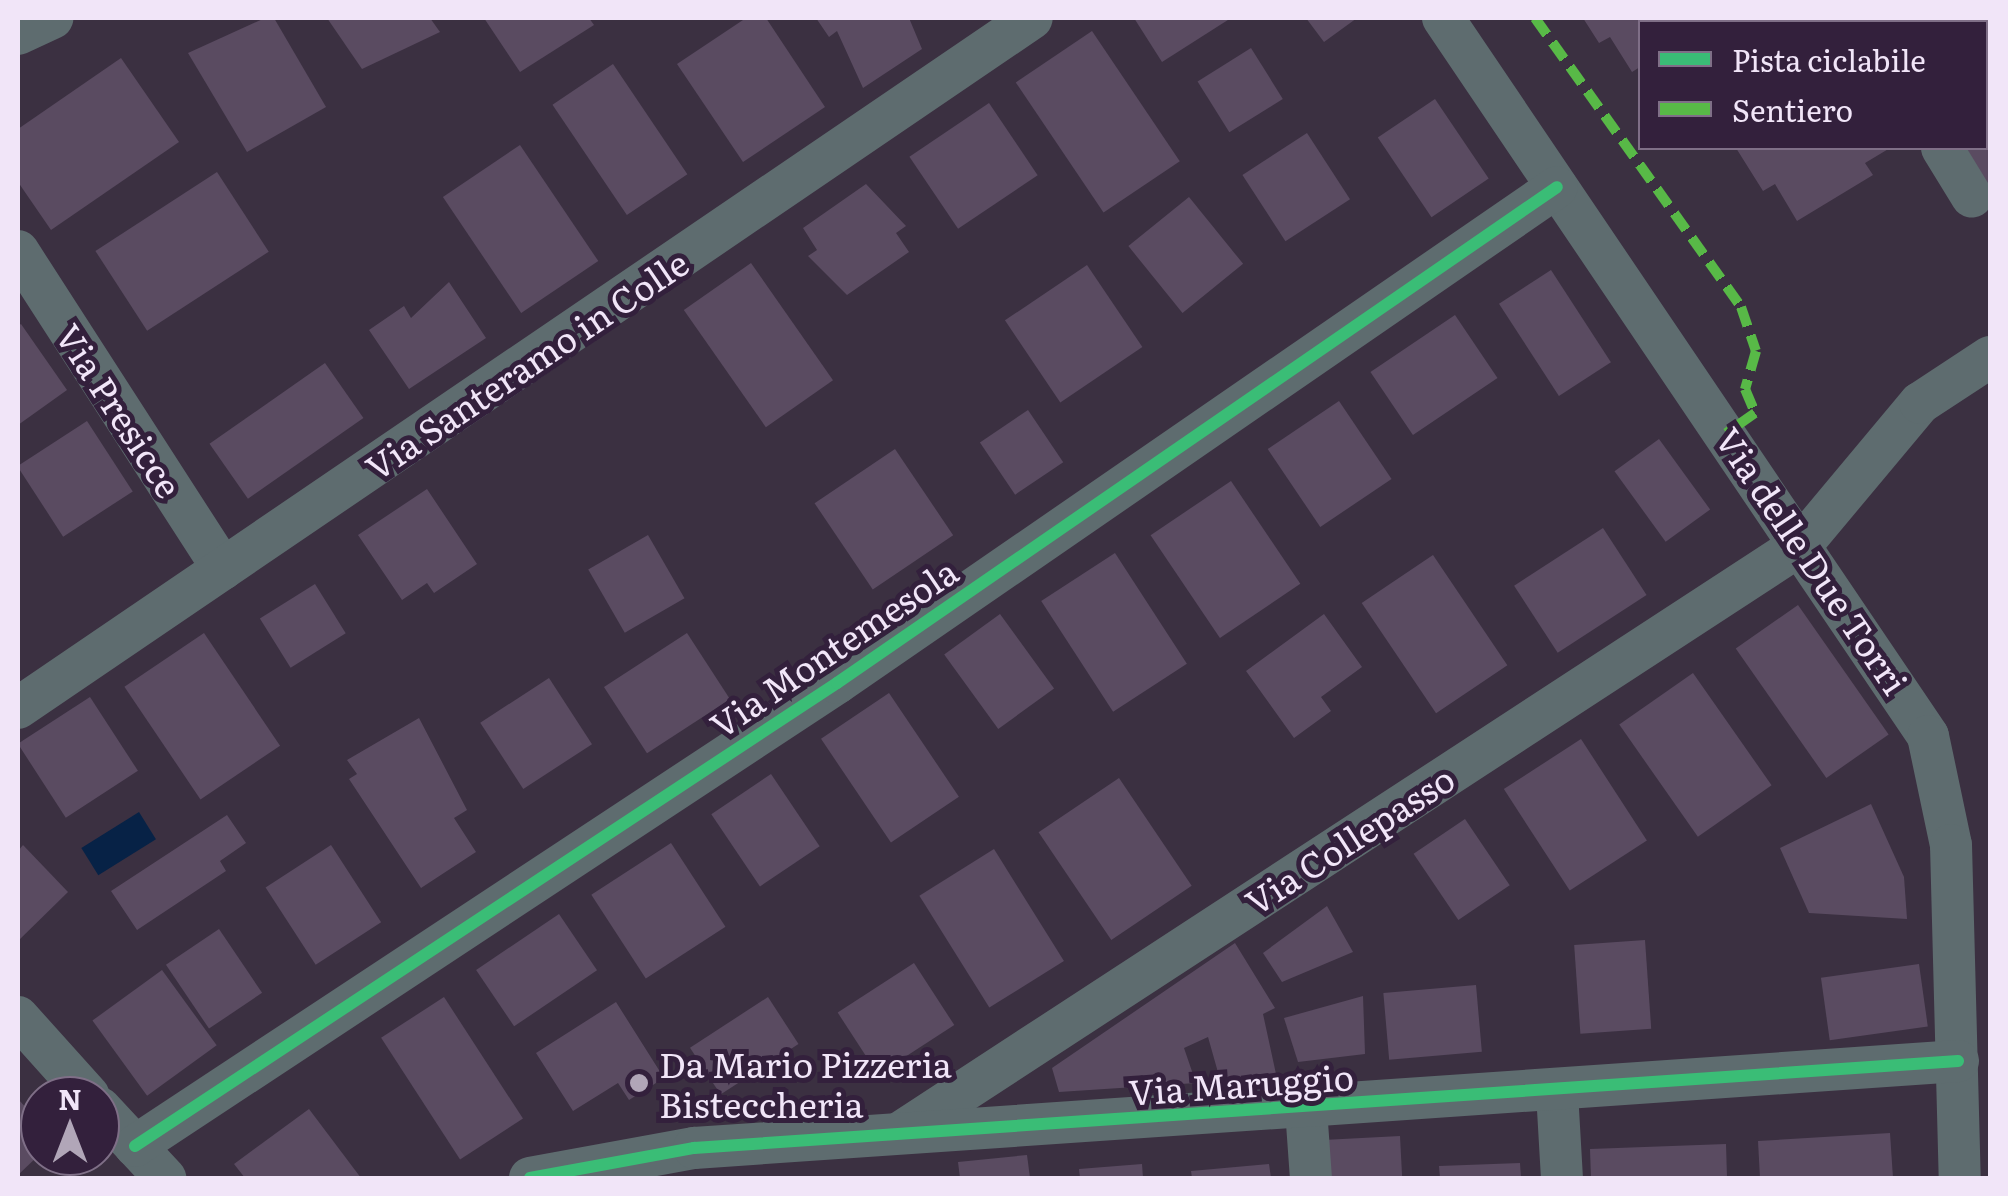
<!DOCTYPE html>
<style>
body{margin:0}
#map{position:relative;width:2008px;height:1196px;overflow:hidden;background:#3b3041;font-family:Literata,serif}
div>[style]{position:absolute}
.water>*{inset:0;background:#072246;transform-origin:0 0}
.building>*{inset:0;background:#5a4b61;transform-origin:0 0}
.street>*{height:42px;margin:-21px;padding:0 21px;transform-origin:21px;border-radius:21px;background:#5e6c6f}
.quiet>*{height:10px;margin-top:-5px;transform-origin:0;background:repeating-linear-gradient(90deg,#58b947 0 20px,transparent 0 30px)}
.cycleway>*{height:12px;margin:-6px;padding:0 6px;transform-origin:6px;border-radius:6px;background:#3abd76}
.dots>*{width:28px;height:28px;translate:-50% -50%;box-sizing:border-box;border:5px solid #33203c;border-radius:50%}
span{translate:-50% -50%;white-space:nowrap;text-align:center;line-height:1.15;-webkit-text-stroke:10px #33203c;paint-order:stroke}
.street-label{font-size:35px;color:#f1e5f8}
.poi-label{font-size:35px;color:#f1e5f8}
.left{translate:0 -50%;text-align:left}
.frame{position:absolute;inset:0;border:20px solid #f1e5f8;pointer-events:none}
.legend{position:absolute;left:1638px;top:20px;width:350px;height:130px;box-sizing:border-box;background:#33203c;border:2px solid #7f6f87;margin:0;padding:12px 18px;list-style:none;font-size:30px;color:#f1e5f8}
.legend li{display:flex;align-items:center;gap:20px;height:50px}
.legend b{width:50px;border:2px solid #7f6f87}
.north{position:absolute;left:20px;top:1076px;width:100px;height:100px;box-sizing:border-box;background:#33203c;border:2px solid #7f6f87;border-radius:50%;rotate:0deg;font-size:28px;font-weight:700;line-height:40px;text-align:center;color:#f1e5f8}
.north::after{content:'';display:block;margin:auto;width:35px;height:45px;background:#b1a6b8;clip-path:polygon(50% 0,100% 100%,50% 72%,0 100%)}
</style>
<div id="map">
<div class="water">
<i style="left:139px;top:812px;width:32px;height:68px;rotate:58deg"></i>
</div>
<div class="building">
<i style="clip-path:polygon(265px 18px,274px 18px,326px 107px,247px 152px,188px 53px)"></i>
<i style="clip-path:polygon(327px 18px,430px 18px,440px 32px,362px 69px)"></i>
<i style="clip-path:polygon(484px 18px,589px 18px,594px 25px,520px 72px)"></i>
<i style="clip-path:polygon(746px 18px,766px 18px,825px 107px,743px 162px,677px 64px)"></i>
<i style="clip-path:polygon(816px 18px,909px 18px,922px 49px,863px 88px,837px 31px,829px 37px)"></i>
<i style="clip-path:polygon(1134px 18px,1231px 18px,1162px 62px)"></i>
<i style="clip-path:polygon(1306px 18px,1357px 18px,1324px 42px)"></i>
<i style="clip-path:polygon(1583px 18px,1702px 18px,1705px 22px,1640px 22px,1640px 67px,1632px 72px,1610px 37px,1599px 43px)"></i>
<i style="left:1092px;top:31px;width:157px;height:92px;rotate:56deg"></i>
<i style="left:1251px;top:48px;width:60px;height:63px;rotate:58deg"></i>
<i style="clip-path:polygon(121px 58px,179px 142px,51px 230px,18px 182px,18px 129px)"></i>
<i style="left:613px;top:64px;width:133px;height:73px;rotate:56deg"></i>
<i style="left:1435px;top:99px;width:96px;height:69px;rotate:56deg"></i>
<i style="left:989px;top:103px;width:87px;height:96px;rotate:56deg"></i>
<i style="clip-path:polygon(1990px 121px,1990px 188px,1966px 148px,1986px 148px)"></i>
<i style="left:1307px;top:133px;width:79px;height:77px;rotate:57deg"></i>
<i style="left:520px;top:145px;width:140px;height:93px;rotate:56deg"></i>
<i style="clip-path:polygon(1736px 148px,1890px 148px,1865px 163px,1873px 175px,1797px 221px,1775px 184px,1763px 191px)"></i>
<i style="left:217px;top:172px;width:95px;height:145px;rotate:57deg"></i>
<i style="clip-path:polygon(866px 184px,906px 226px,896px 233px,909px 252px,847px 295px,808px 256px,817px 250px,803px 228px)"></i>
<i style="left:1189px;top:197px;width:86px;height:78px;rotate:51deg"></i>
<i style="left:751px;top:263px;width:143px;height:82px;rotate:55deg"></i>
<i style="left:1087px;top:265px;width:99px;height:99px;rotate:56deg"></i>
<i style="left:1551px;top:270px;width:110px;height:62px;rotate:57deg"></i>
<i style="clip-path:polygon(449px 282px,486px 338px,409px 389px,369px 330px,404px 306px,411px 318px)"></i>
<i style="left:1455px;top:315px;width:76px;height:102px;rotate:56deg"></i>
<i style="clip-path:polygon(21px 324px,67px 390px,18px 425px,18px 326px)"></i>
<i style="left:325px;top:363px;width:67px;height:141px;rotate:55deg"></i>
<i style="left:1339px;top:401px;width:94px;height:86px;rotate:56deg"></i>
<i style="left:1028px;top:410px;width:63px;height:58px;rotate:56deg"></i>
<i style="left:87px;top:421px;width:84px;height:83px;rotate:57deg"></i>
<i style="left:1659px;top:439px;width:87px;height:55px;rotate:54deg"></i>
<i style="left:895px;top:449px;width:104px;height:97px;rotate:56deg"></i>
<i style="left:1231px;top:481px;width:124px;height:97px;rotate:56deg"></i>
<i style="clip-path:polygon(427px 489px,477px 564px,434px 593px,427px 583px,402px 600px,358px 535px)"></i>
<i style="left:1603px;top:528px;width:80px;height:106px;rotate:57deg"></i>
<i style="left:648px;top:535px;width:73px;height:69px;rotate:60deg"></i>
<i style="left:1115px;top:553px;width:132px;height:88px;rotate:57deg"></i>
<i style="left:1433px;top:555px;width:133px;height:86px;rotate:56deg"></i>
<i style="left:315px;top:584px;width:58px;height:65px;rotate:58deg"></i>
<i style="left:1798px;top:605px;width:158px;height:76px;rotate:55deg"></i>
<i style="left:1000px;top:614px;width:92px;height:69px;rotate:54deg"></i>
<i style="clip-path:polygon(1324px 614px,1362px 667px,1321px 697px,1331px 711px,1294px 738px,1246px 671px)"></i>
<i style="left:204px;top:633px;width:136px;height:96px;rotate:56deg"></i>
<i style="left:687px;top:633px;width:79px;height:99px;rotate:57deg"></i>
<i style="left:1693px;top:673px;width:137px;height:90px;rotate:55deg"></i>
<i style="left:549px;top:678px;width:79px;height:82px;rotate:57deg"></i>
<i style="left:889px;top:693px;width:125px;height:82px;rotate:56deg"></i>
<i style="left:90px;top:697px;width:88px;height:86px;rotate:57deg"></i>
<i style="clip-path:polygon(419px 718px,467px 810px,454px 818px,476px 852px,421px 888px,349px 779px,357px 774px,347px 760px)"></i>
<i style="left:1581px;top:739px;width:121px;height:92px;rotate:57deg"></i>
<i style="left:771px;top:774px;width:87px;height:72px;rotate:56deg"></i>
<i style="left:1119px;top:778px;width:130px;height:97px;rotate:56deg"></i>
<i style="clip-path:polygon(1871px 804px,1904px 877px,1907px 919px,1809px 913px,1780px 848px)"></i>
<i style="clip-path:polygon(227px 815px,246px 843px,220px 861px,226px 871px,137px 930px,111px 891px)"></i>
<i style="left:1465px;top:819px;width:80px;height:62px;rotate:56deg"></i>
<i style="left:671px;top:843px;width:100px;height:95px;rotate:57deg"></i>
<i style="clip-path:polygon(23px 845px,68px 892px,18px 941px,18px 851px)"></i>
<i style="left:331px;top:845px;width:92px;height:78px;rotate:57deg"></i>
<i style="left:994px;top:849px;width:132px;height:88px;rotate:58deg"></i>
<i style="clip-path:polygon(1327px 906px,1353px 952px,1282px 982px,1263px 953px)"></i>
<i style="left:559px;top:914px;width:68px;height:100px;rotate:56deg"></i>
<i style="left:219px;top:929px;width:77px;height:64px;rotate:56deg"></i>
<i style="left:1645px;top:940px;width:89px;height:71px;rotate:86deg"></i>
<i style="clip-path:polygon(1235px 943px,1275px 1008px,1263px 1014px,1276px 1074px,1221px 1083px,1208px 1037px,1184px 1048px,1196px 1083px,1059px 1092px,1052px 1068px)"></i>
<i style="left:914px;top:963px;width:74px;height:91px;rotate:57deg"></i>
<i style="left:1919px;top:964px;width:63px;height:99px;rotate:82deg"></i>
<i style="left:162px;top:970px;width:93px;height:86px;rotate:54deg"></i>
<i style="left:1476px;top:985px;width:67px;height:93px;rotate:85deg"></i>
<i style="clip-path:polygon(1363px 996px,1365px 1054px,1298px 1062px,1284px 1018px)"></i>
<i style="left:444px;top:997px;width:145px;height:75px;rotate:57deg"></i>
<i style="left:768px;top:997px;width:56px;height:93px;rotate:57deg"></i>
<i style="clip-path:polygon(616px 1002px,664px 1078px,629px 1100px,618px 1083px,573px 1111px,536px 1053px)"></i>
<i style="clip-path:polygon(18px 1099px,40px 1123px,40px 1154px,18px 1175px)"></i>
<i style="clip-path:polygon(309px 1109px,361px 1178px,245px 1178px,234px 1164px)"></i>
<i style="clip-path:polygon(1890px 1133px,1893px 1178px,1760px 1178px,1758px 1141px)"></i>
<i style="left:1400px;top:1136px;width:42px;height:72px;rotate:87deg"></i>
<i style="clip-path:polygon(1726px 1144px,1727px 1178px,1591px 1178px,1590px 1149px)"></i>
<i style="clip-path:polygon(1027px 1155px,1030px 1178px,960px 1178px,958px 1162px)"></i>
<i style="clip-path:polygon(1520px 1163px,1521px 1178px,1440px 1178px,1439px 1166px)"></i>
<i style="clip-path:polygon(1142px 1164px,1143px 1178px,1080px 1178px,1079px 1169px)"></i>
<i style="clip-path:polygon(1269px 1164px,1271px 1178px,1192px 1178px,1191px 1171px)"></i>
</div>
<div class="street">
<i style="left:1443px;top:18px;width:866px;rotate:55.96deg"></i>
<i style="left:1928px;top:736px;width:111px;rotate:78.1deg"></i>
<i style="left:1951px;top:845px;width:333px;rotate:88.5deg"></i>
<i style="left:1863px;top:18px;width:5px;rotate:53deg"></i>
<i style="left:18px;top:34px;width:38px;rotate:-25deg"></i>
<i style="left:1942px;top:148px;width:57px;rotate:58.5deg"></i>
<i style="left:18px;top:251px;width:378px;rotate:57.2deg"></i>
<i style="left:18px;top:708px;width:1226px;rotate:-34.23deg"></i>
<i style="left:18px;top:1017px;width:106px;rotate:48.1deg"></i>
<i style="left:1557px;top:1092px;width:86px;rotate:86.7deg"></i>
<i style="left:100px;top:1108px;width:96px;rotate:47.1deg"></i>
<i style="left:1306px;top:1109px;width:69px;rotate:85.9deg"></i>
<i style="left:901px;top:1132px;width:1076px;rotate:-33.13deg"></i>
<i style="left:1802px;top:544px;width:184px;rotate:-50.1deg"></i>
<i style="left:1920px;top:403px;width:84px;rotate:-33.3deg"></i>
<i style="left:135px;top:1146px;width:841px;rotate:-33.41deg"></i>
<i style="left:837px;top:683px;width:874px;rotate:-34.56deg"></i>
<i style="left:530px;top:1178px;width:167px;rotate:-10.4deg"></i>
<i style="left:694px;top:1148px;width:1267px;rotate:-3.94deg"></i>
</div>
<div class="quiet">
<i style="left:1535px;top:18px;width:355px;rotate:54.5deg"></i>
<i style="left:1741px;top:307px;width:46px;rotate:71.2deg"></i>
<i style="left:1756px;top:351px;width:40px;rotate:106deg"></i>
<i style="left:1745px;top:389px;width:26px;rotate:67deg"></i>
<i style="left:1755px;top:413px;width:35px;rotate:145deg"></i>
</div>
<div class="cycleway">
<i style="left:135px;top:1146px;width:841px;rotate:-33.41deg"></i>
<i style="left:837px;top:683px;width:874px;rotate:-34.56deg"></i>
<i style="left:530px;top:1178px;width:167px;rotate:-10.4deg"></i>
<i style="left:694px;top:1148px;width:1267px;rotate:-3.94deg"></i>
</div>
<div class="dots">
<i style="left:639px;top:1083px;background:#b1a6b8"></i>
</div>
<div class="street-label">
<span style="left:526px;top:364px;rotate:-34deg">Via Santeramo in Colle</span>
<span style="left:120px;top:410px;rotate:57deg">Via Presicce</span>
<span style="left:1813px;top:560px;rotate:56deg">Via delle Due Torri</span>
<span style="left:833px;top:647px;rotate:-34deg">Via Montemesola</span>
<span style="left:1349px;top:839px;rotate:-33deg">Via Collepasso</span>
<span style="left:1241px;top:1083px;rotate:-4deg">Via Maruggio</span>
</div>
<div class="poi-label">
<span class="left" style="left:659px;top:1083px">Da Mario Pizzeria<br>Bisteccheria</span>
</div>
<div class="frame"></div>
<ul class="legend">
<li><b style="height:12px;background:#3abd76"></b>Pista ciclabile</li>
<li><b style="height:12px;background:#58b947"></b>Sentiero</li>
</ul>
<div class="north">N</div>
</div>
